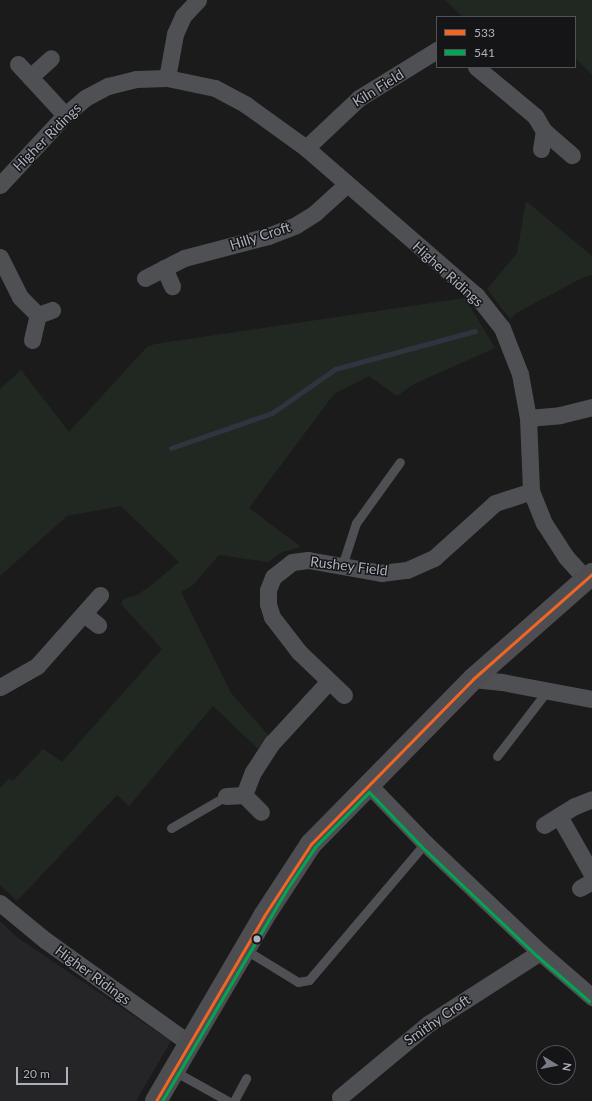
<!DOCTYPE html>
<style>
body{margin:0}
#map{position:relative;width:592px;height:1101px;overflow:hidden;background:#1b1b1b;font-family:Lato,sans-serif}
div>[style]{position:absolute}
.built>*{inset:0;background:#252527}
.green>*{inset:0;background:#212822}
.stream>*{height:5px;margin:-2.5px;padding:0 2.5px;transform-origin:2.5px;border-radius:2.5px;background:#2e353e}
.service>*{height:9px;margin:-4.5px;padding:0 4.5px;transform-origin:4.5px;border-radius:4.5px;background:#4f5054}
.minor>*{height:17px;margin:-8.5px;padding:0 8.5px;transform-origin:8.5px;border-radius:8.5px;background:#4f5054}
.secondary>*{height:22px;margin:-11px;padding:0 11px;transform-origin:11px;border-radius:11px;background:#4e4e52}
.bus-1>*{height:3px;margin:-1.5px;padding:0 1.5px;transform-origin:1.5px;border-radius:1.5px;background:#f26522}
.bus-2>*{height:3px;margin:-1.5px;padding:0 1.5px;transform-origin:1.5px;border-radius:1.5px;background:#00a651}
.dots>*{width:11px;height:11px;translate:-50% -50%;box-sizing:border-box;border:2px solid #151517;border-radius:50%}
span{translate:-50% -50%;white-space:nowrap;text-align:center;line-height:1.15;-webkit-text-stroke:3px #151517;paint-order:stroke}
.street-label{font-size:14px;color:#adb1bc}
.legend{position:absolute;left:436px;top:16px;width:140px;height:52px;box-sizing:border-box;background:#151517;border:1px solid #525359;margin:0;padding:5px 7px;list-style:none;font-size:12px;color:#adb1bc}
.legend li{display:flex;align-items:center;gap:8px;height:20px}
.legend b{width:20px;border:1px solid #525359}
.north{position:absolute;left:536px;top:1045px;width:40px;height:40px;box-sizing:border-box;background:#151517;border:1px solid #525359;border-radius:50%;rotate:100deg;font-size:11px;font-weight:700;line-height:16px;text-align:center;color:#adb1bc}
.north::after{content:'';display:block;margin:auto;width:14px;height:18px;background:#7a7c84;clip-path:polygon(50% 0,100% 100%,50% 72%,0 100%)}
.scale{position:absolute;left:16px;top:1067px;width:52px;height:18px;box-sizing:border-box;border:2px solid #adb1bc;border-top:0;padding-left:5px;font-size:12px;line-height:14px;white-space:nowrap;color:#adb1bc;-webkit-text-stroke:3px #151517;paint-order:stroke}
</style>
<div id="map">
<div class="built">
<i style="clip-path:polygon(0 921px,18px 938px,171px 1041px,136px 1101px,0 1101px)"></i>
</div>
<div class="green">
<i style="clip-path:polygon(445px 0,592px 0,592px 75px,575px 58px,575px 17px,463px 17px)"></i>
<i style="clip-path:polygon(526px 201px,592px 256px,592px 275px,584px 277px,518px 312px,510px 319px,487px 289px,517px 253px)"></i>
<i style="clip-path:polygon(465px 298px,495px 348px,414px 384px,397px 396px,369px 376px,334px 394px,249px 508px,301px 547px,282px 552px,268px 562px,219px 555px,192px 586px,181px 592px,231px 693px,269px 736px,258px 749px,213px 706px,129px 806px,117px 795px,17px 901px,0 885px,0 788px,9px 778px,13px 781px,43px 749px,62px 762px,162px 649px,121px 604px,123px 599px,137px 595px,149px 587px,179px 562px,121px 506px,67px 516px,0 576px,0 389px,21px 370px,69px 432px,147px 347px,155px 344px)"></i>
</div>
<div class="stream">
<i style="left:171px;top:448px;width:107px;rotate:-19.1deg"></i>
<i style="left:272px;top:413px;width:77px;rotate:-34.9deg"></i>
<i style="left:335px;top:369px;width:145px;rotate:-15.2deg"></i>
</div>
<div class="service">
<i style="left:342px;top:566px;width:45px;rotate:-72deg"></i>
<i style="left:356px;top:523px;width:75px;rotate:-54.2deg"></i>
<i style="left:497px;top:756px;width:82px;rotate:-52.4deg"></i>
<i style="left:171px;top:828px;width:64px;rotate:-30.2deg"></i>
<i style="left:244px;top:949px;width:63px;rotate:31.4deg"></i>
<i style="left:298px;top:982px;width:11px;rotate:-10deg"></i>
<i style="left:309px;top:980px;width:180px;rotate:-49.7deg"></i>
<i style="left:174px;top:1071px;width:62px;rotate:29.1deg"></i>
<i style="left:234px;top:1101px;width:26px;rotate:-62deg"></i>
</div>
<div class="minor">
<i style="left:18px;top:64px;width:69px;rotate:47.3deg"></i>
<i style="left:476px;top:67px;width:77px;rotate:39.7deg"></i>
<i style="left:535px;top:116px;width:17px;rotate:59deg"></i>
<i style="left:544px;top:131px;width:37px;rotate:41deg"></i>
<i style="left:30px;top:77px;width:28px;rotate:-42deg"></i>
<i style="left:167px;top:78px;width:45px;rotate:-79.7deg"></i>
<i style="left:175px;top:34px;width:20px;rotate:-66deg"></i>
<i style="left:183px;top:16px;width:22px;rotate:-47deg"></i>
<i style="left:306px;top:148px;width:73px;rotate:-43.3deg"></i>
<i style="left:359px;top:98px;width:92px;rotate:-31.6deg"></i>
<i style="left:541px;top:149px;width:18px;rotate:-81deg"></i>
<i style="left:0;top:185px;width:96px;rotate:-47.1deg"></i>
<i style="left:65px;top:115px;width:26px;rotate:-40deg"></i>
<i style="left:85px;top:98px;width:26px;rotate:-28deg"></i>
<i style="left:108px;top:86px;width:29px;rotate:-14deg"></i>
<i style="left:136px;top:79px;width:31px;rotate:-2deg"></i>
<i style="left:167px;top:78px;width:49px;rotate:11.8deg"></i>
<i style="left:215px;top:88px;width:34px;rotate:28deg"></i>
<i style="left:245px;top:104px;width:75px;rotate:35.8deg"></i>
<i style="left:306px;top:148px;width:225px;rotate:40.9deg"></i>
<i style="left:476px;top:295px;width:42px;rotate:51.8deg"></i>
<i style="left:502px;top:328px;width:49px;rotate:68.6deg"></i>
<i style="left:520px;top:374px;width:45px;rotate:79.7deg"></i>
<i style="left:528px;top:418px;width:73px;rotate:87.6deg"></i>
<i style="left:531px;top:491px;width:35px;rotate:68deg"></i>
<i style="left:544px;top:523px;width:40px;rotate:57.1deg"></i>
<i style="left:566px;top:557px;width:30px;rotate:48deg"></i>
<i style="left:0;top:257px;width:45px;rotate:63.4deg"></i>
<i style="left:20px;top:297px;width:25px;rotate:45deg"></i>
<i style="left:164px;top:268px;width:20px;rotate:66deg"></i>
<i style="left:145px;top:278px;width:44px;rotate:-27.1deg"></i>
<i style="left:184px;top:258px;width:87px;rotate:-14.7deg"></i>
<i style="left:268px;top:236px;width:30px;rotate:-21deg"></i>
<i style="left:296px;top:225px;width:22px;rotate:-32deg"></i>
<i style="left:315px;top:213px;width:43px;rotate:-42.2deg"></i>
<i style="left:32px;top:340px;width:26px;rotate:-77deg"></i>
<i style="left:38px;top:315px;width:15px;rotate:-20deg"></i>
<i style="left:528px;top:418px;width:32px;rotate:-5deg"></i>
<i style="left:560px;top:415px;width:33px;rotate:-14deg"></i>
<i style="left:84px;top:614px;width:18px;rotate:38deg"></i>
<i style="left:473px;top:679px;width:29px;rotate:6deg"></i>
<i style="left:502px;top:682px;width:92px;rotate:10.7deg"></i>
<i style="left:0;top:687px;width:43px;rotate:-29.6deg"></i>
<i style="left:37px;top:666px;width:95px;rotate:-48.4deg"></i>
<i style="left:344px;top:695px;width:62px;rotate:-136.3deg"></i>
<i style="left:299px;top:652px;width:44px;rotate:-127.6deg"></i>
<i style="left:272px;top:617px;width:14px;rotate:-107deg"></i>
<i style="left:268px;top:604px;width:14px;rotate:-90deg"></i>
<i style="left:268px;top:590px;width:14px;rotate:-69deg"></i>
<i style="left:273px;top:577px;width:24px;rotate:-38deg"></i>
<i style="left:292px;top:562px;width:16px;rotate:-7deg"></i>
<i style="left:308px;top:560px;width:74px;rotate:10.1deg"></i>
<i style="left:381px;top:573px;width:26px;rotate:-7deg"></i>
<i style="left:407px;top:570px;width:30px;rotate:-24deg"></i>
<i style="left:434px;top:558px;width:82px;rotate:-42deg"></i>
<i style="left:495px;top:503px;width:38px;rotate:-18deg"></i>
<i style="left:369px;top:785px;width:81px;rotate:46deg"></i>
<i style="left:425px;top:843px;width:158px;rotate:43.5deg"></i>
<i style="left:540px;top:952px;width:69px;rotate:40.9deg"></i>
<i style="left:244px;top:795px;width:25px;rotate:-69deg"></i>
<i style="left:253px;top:772px;width:35px;rotate:-57deg"></i>
<i style="left:272px;top:743px;width:84px;rotate:-47.4deg"></i>
<i style="left:226px;top:796px;width:18px;rotate:-3deg"></i>
<i style="left:244px;top:795px;width:24px;rotate:45deg"></i>
<i style="left:559px;top:816px;width:67px;rotate:60.4deg"></i>
<i style="left:544px;top:825px;width:36px;rotate:-32deg"></i>
<i style="left:575px;top:806px;width:18px;rotate:-22deg"></i>
<i style="left:580px;top:888px;width:14px;rotate:-30deg"></i>
<i style="left:0;top:903px;width:58px;rotate:39.4deg"></i>
<i style="left:45px;top:940px;width:178px;rotate:35.6deg"></i>
<i style="left:340px;top:1097px;width:114px;rotate:-39.7deg"></i>
<i style="left:428px;top:1024px;width:133px;rotate:-32.7deg"></i>
</div>
<div class="secondary">
<i style="left:156px;top:1101px;width:214px;rotate:-59.7deg"></i>
<i style="left:264px;top:916px;width:86px;rotate:-56.9deg"></i>
<i style="left:311px;top:844px;width:231px;rotate:-45.5deg"></i>
<i style="left:473px;top:679px;width:159px;rotate:-41.4deg"></i>
</div>
<div class="bus-1">
<i style="left:156px;top:1101px;width:214px;rotate:-59.7deg"></i>
<i style="left:264px;top:916px;width:86px;rotate:-56.9deg"></i>
<i style="left:311px;top:844px;width:231px;rotate:-45.5deg"></i>
<i style="left:473px;top:679px;width:159px;rotate:-41.4deg"></i>
</div>
<div class="bus-2">
<i style="left:162px;top:1101px;width:243px;rotate:-59.5deg"></i>
<i style="left:285px;top:892px;width:54px;rotate:-56.3deg"></i>
<i style="left:315px;top:847px;width:77px;rotate:-45.5deg"></i>
<i style="left:369px;top:792px;width:76px;rotate:46.1deg"></i>
<i style="left:422px;top:847px;width:158px;rotate:43.5deg"></i>
<i style="left:537px;top:956px;width:69px;rotate:40.9deg"></i>
</div>
<div class="dots">
<i style="left:257px;top:939px;background:#adb1bc"></i>
</div>
<div class="street-label">
<span style="left:378px;top:88px;rotate:-32deg">Kiln Field</span>
<span style="left:47px;top:137px;rotate:-45deg">Higher Ridings</span>
<span style="left:260px;top:236px;rotate:-18deg">Hilly Croft</span>
<span style="left:448px;top:274px;rotate:42deg">Higher Ridings</span>
<span style="left:349px;top:566px;rotate:7deg">Rushey Field</span>
<span style="left:93px;top:975px;rotate:36deg">Higher Ridings</span>
<span style="left:437px;top:1020px;rotate:-35deg">Smithy Croft</span>
</div>
<ul class="legend">
<li><b style="height:5px;background:#f26522"></b>533</li>
<li><b style="height:5px;background:#00a651"></b>541</li>
</ul>
<div class="north">N</div>
<div class="scale">20 m</div>
</div>
